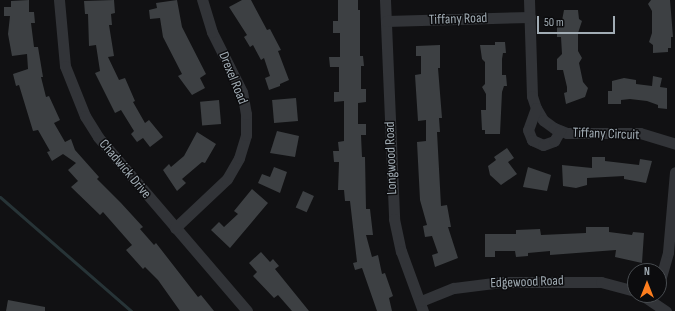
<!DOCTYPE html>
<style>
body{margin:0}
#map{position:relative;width:675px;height:311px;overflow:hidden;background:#111113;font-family:"Sofia Sans Condensed",sans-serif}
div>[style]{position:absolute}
.stream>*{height:3px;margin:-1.5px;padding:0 1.5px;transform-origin:1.5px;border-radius:1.5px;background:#273437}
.building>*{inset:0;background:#3d4043;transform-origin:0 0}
.minor>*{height:11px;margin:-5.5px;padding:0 5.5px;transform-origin:5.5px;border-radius:5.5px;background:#323438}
span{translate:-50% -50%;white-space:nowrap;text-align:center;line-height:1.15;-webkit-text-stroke:3px #0c0c0e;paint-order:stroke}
.street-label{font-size:14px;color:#a1acb4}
.north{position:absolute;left:627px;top:263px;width:40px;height:40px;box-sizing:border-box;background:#0c0c0e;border:1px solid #484c50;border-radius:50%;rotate:0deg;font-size:11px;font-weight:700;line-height:16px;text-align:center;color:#a1acb4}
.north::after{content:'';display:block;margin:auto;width:14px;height:18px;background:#fe7e1e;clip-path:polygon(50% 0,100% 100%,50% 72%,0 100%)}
.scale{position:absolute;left:537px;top:16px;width:78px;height:18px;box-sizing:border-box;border:2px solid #a1acb4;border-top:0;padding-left:5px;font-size:12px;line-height:14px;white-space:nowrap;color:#a1acb4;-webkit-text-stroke:3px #0c0c0e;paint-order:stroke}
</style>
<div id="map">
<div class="stream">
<i style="left:0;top:197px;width:174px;rotate:41deg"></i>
</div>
<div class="building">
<i style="clip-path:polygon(29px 0,29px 12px,34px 12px,35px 23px,31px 23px,34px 47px,38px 47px,43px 77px,41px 77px,46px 97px,49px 96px,60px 120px,54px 123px,65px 142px,71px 139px,75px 150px,99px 177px,97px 179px,121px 203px,143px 227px,140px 229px,154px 245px,156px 243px,198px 297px,201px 295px,214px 311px,180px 311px,158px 280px,145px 267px,143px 269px,126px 250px,132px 245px,103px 212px,100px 215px,71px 187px,78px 181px,68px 170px,76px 163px,63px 154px,52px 161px,47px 152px,50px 151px,38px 130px,33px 131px,19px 85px,16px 86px,13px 74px,28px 69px,27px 54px,12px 56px,8px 34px,10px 16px,4px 16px,4px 7px,11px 7px,11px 1px)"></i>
<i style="clip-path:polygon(114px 0,115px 13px,111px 14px,112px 25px,109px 25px,114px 56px,108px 57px,119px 80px,125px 78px,135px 101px,133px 102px,145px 123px,149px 120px,163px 137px,150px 147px,143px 138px,137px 142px,131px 134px,134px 131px,121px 110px,115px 113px,95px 73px,100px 71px,96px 45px,89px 46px,88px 14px,85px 14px,84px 1px)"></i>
<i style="clip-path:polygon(177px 0,182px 27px,206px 74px,200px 78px,205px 88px,192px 95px,178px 76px,182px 74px,163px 37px,160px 18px,150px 19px,149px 10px,157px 8px,156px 3px)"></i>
<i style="clip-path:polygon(242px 0,251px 0,267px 30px,270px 29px,281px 50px,278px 51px,289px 80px,280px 84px,280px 86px,269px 90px,265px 78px,270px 76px,264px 58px,261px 60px,253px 45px,250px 47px,244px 37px,247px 35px,229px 7px)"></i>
<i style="clip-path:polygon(338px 0,358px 0,358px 10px,360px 10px,360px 56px,363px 56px,364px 66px,361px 66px,361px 89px,366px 89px,366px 102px,358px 103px,358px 124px,366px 124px,366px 135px,361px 135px,362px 157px,365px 157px,366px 209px,370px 209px,373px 235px,366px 235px,372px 257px,378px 255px,382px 274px,385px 273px,393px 296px,389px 298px,392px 311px,377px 311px,362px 268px,355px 270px,353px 263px,357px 262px,350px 201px,345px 201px,344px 190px,338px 190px,339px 162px,334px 162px,333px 151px,339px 151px,338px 142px,344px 141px,344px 101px,334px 102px,334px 92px,339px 92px,339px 67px,330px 67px,329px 57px,340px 57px,340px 33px,333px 33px,333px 21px,338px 21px)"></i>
<i style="clip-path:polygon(651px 0,670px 0,673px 37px,671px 37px,671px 48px,668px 48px,668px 52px,653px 53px,653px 45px,649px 42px,652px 33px,652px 11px,648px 4px)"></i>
<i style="clip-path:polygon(564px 10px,578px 10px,579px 19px,582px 21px,578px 33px,578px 51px,582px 58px,579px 63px,583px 82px,588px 88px,585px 97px,566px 104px,564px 93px,567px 92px,567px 87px,563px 70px,557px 70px,557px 59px,562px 54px,561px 37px,557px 37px,557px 26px,561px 26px)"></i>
<i style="clip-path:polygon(495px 42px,505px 42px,506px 53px,503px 53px,502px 59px,502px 75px,506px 75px,507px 86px,504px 86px,502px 92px,500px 134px,485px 134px,485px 130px,482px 130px,481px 110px,486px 110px,486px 94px,482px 87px,485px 84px,485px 62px,482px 59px,480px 45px,495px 45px)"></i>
<i style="clip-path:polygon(440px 45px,440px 68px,438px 68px,442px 118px,439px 118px,440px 132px,437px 132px,441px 206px,447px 205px,451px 227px,448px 227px,458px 258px,435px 267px,432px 255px,438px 253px,432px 236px,425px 237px,423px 226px,427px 225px,420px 200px,417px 142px,426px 141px,426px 120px,418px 121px,415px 75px,421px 74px,421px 56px,416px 56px,416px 46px)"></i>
<i style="clip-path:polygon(653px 76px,662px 78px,660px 87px,667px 88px,667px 109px,658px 108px,658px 105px,647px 101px,630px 99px,621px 100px,621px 104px,608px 104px,608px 91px,612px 91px,612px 81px,624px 78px,636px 80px,636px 84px,652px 86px)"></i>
<i style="left:296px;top:98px;width:23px;height:24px;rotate:85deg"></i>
<i style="left:219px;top:100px;width:24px;height:19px;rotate:85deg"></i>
<i style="clip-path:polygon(277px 131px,299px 136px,295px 157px,270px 153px)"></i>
<i style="clip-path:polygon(197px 132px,216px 144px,205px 163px,202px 162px,182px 179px,186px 183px,177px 191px,163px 170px,169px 164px,171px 167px,184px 156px)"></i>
<i style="clip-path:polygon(507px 148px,514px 158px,508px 162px,517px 174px,501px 185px,490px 175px,488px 166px,496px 160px,494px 157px)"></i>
<i style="clip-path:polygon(592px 157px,605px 157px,605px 161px,639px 165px,640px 159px,652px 161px,646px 183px,624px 179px,624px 176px,587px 178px,587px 185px,576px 188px,563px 186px,562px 165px,592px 168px)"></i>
<i style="clip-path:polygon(274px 167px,287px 172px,280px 193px,258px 183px,262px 174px,270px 177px)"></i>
<i style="clip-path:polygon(528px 167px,551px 175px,547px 191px,523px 187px)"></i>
<i style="clip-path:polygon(252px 189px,268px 203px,230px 248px,211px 230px,219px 222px,224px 227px,238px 214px,234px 211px)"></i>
<i style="left:303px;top:191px;width:12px;height:18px;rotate:24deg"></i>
<i style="clip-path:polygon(586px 227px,609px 227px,609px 232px,632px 235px,633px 232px,644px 233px,642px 263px,615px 257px,616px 250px,550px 255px,550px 251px,528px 253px,528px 256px,516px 257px,515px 251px,495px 251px,495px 257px,485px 257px,485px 234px,516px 234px,516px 230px,540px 229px,541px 235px,586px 233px)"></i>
<i style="clip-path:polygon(261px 252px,270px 262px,273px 259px,279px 266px,275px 269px,309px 311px,292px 311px,278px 295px,274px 298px,253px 276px,257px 272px,249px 263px)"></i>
<i style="clip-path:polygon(8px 300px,45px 307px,45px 311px,6px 311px)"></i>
</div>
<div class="minor">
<i style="left:59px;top:0;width:66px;rotate:84.8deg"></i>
<i style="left:65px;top:66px;width:54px;rotate:68.2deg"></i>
<i style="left:85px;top:116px;width:25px;rotate:58deg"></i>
<i style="left:98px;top:137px;width:229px;rotate:49.4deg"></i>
<i style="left:385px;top:0;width:219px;rotate:87.6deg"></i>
<i style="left:394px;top:219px;width:33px;rotate:78deg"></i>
<i style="left:401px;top:251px;width:64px;rotate:69.9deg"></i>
<i style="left:529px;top:0;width:96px;rotate:88.2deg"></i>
<i style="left:532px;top:96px;width:13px;rotate:72deg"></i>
<i style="left:536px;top:108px;width:14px;rotate:60deg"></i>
<i style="left:543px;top:120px;width:14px;rotate:36deg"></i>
<i style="left:554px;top:128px;width:14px;rotate:21deg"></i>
<i style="left:567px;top:133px;width:73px"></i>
<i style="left:640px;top:133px;width:37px;rotate:17deg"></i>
<i style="left:386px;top:21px;width:144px;rotate:-1.6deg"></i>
<i style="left:536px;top:108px;width:23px;rotate:110deg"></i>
<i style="left:528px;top:130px;width:11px;rotate:68deg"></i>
<i style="left:532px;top:140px;width:12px;rotate:24deg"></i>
<i style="left:543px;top:145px;width:12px;rotate:-20deg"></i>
<i style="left:554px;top:141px;width:12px;rotate:-59deg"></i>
<i style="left:175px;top:228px;width:71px;rotate:-43.3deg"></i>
<i style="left:227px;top:179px;width:24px;rotate:-60deg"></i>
<i style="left:239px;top:158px;width:24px;rotate:-73deg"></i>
<i style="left:246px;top:135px;width:21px;rotate:-90deg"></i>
<i style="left:246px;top:114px;width:22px;rotate:-100deg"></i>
<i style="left:242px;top:92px;width:67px;rotate:-116.6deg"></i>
<i style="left:212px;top:32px;width:34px;rotate:-107deg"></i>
<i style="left:659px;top:284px;width:33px;rotate:-74deg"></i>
<i style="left:668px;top:252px;width:80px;rotate:-85deg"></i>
<i style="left:642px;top:295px;width:29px;rotate:34deg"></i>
<i style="left:421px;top:301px;width:35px;rotate:-22deg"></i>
<i style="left:454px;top:288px;width:48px;rotate:-7.1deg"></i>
<i style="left:502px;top:282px;width:99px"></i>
<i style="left:601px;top:282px;width:35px;rotate:15deg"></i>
</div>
<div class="street-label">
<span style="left:458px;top:19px;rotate:-2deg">Tiffany Road</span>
<span style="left:233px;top:78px;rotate:68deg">Drexel Road</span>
<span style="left:606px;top:134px;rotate:2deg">Tiffany Circuit</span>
<span style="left:391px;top:158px;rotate:-92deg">Longwood Road</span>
<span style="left:125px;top:169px;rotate:50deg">Chadwick Drive</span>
<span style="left:527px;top:282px;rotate:-2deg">Edgewood Road</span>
</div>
<div class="north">N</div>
<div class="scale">50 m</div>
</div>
